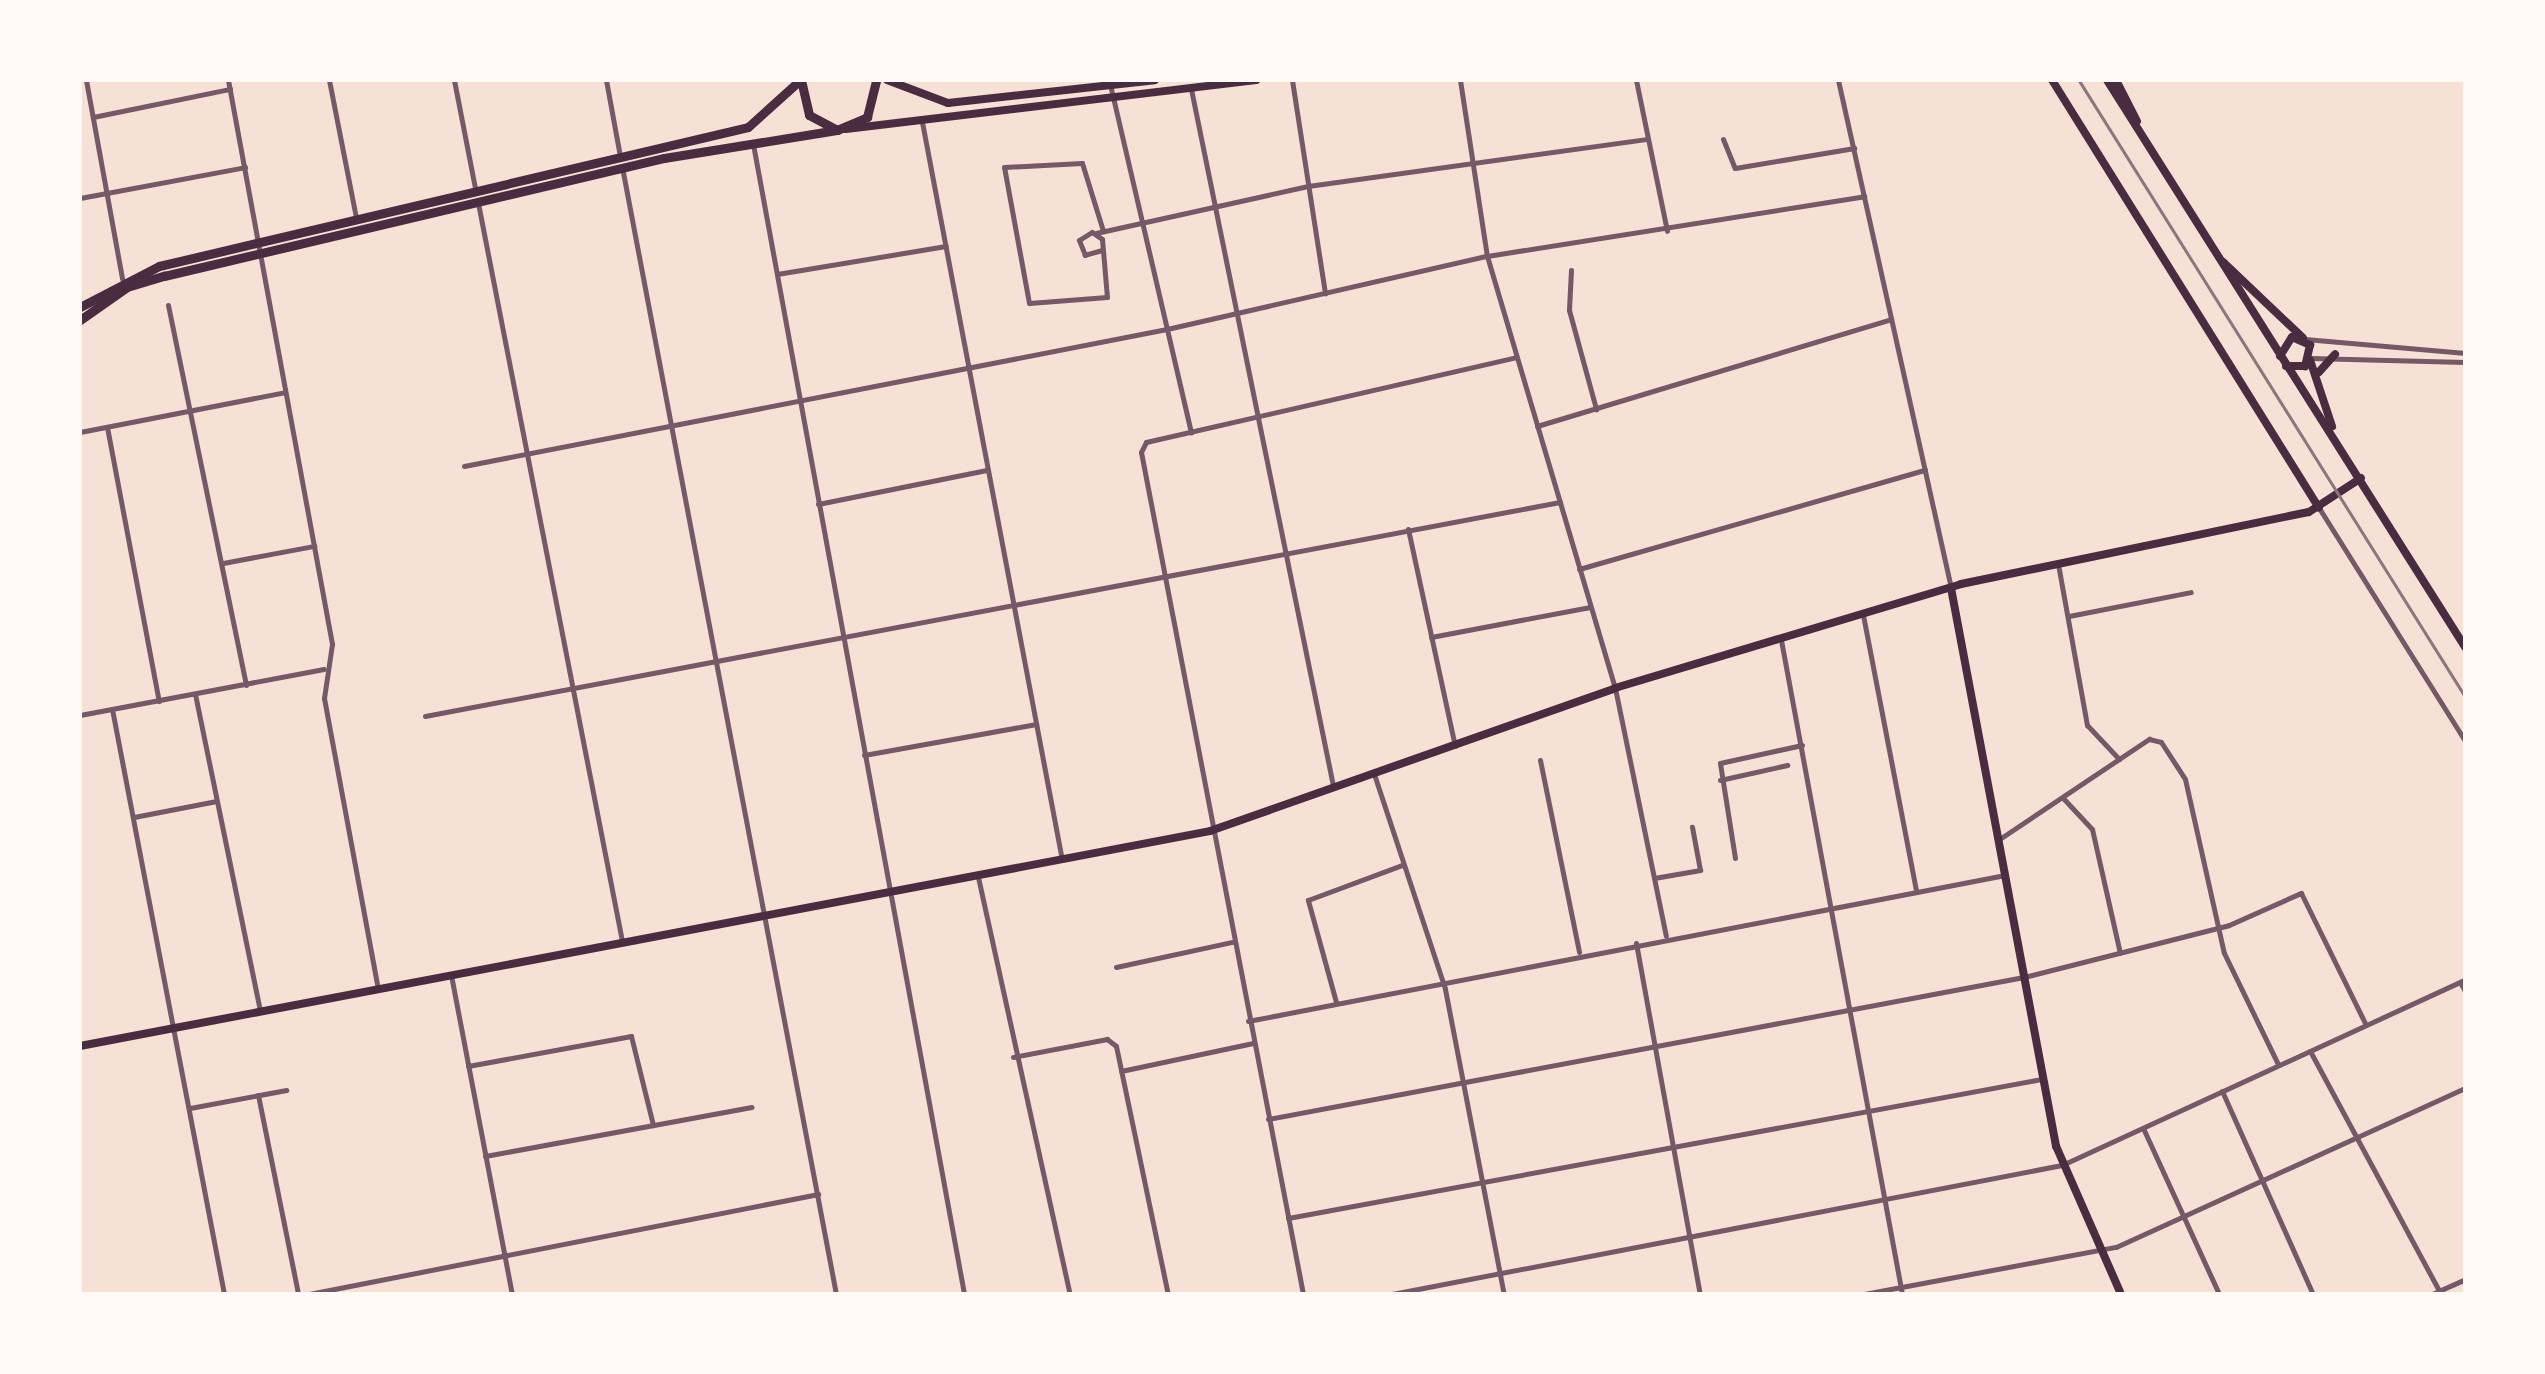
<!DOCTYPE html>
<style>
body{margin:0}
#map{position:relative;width:2545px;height:1374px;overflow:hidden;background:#f7e1d7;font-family:Signika,sans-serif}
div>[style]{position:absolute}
.minor>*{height:5px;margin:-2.5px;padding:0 2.5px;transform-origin:2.5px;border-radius:2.5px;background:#755966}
.secondary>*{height:8px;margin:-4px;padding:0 4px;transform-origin:4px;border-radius:4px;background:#4a2c40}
.primary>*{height:9px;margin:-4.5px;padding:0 4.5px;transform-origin:4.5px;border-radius:4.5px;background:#4a2c40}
.rail>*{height:2.5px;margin:-1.25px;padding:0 1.25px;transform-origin:1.25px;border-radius:1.25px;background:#8f747c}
span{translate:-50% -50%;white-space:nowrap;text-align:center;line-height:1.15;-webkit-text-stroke:8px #fffaf5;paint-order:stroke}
.frame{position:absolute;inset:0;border:82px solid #fffaf5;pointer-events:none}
</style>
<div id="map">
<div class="minor">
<i style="left:86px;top:80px;width:202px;rotate:79.7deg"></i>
<i style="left:228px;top:80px;width:574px;rotate:79.55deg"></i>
<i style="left:332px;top:644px;width:55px;rotate:98.4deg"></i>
<i style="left:324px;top:698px;width:295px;rotate:79.5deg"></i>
<i style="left:329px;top:80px;width:141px;rotate:78.9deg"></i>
<i style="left:454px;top:80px;width:115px;rotate:79deg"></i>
<i style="left:606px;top:80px;width:77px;rotate:79.6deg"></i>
<i style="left:1109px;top:80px;width:362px;rotate:76.9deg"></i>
<i style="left:1292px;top:80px;width:216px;rotate:81.2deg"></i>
<i style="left:1460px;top:80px;width:178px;rotate:81.3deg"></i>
<i style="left:1487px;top:256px;width:451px;rotate:73.5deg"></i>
<i style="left:1615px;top:688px;width:253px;rotate:78.4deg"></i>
<i style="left:1636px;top:80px;width:154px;rotate:78.4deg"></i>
<i style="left:1838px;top:80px;width:520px;rotate:77.46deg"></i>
<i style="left:1191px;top:89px;width:711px;rotate:78.48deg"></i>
<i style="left:93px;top:117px;width:140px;rotate:-11.6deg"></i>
<i style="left:922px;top:122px;width:751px;rotate:79.26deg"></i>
<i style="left:1723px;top:139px;width:31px;rotate:68deg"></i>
<i style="left:1735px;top:168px;width:121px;rotate:-9.5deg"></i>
<i style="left:753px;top:144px;width:1169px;rotate:79.6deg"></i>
<i style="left:622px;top:167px;width:1147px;rotate:79.25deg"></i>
<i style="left:80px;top:198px;width:168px;rotate:-10.6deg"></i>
<i style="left:478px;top:203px;width:752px;rotate:78.96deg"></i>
<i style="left:1096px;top:233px;width:217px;rotate:-12.5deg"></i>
<i style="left:1308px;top:186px;width:343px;rotate:-7.9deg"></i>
<i style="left:1102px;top:250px;width:18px;rotate:164deg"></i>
<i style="left:1085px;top:255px;width:16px;rotate:-112deg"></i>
<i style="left:1079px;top:240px;width:15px;rotate:-32deg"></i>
<i style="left:1092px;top:232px;width:12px;rotate:35deg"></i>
<i style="left:1102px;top:239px;width:58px;rotate:85.1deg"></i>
<i style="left:1107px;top:297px;width:78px;rotate:175.6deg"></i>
<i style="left:1029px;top:303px;width:138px;rotate:-100.4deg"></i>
<i style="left:1004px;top:167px;width:78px;rotate:-2.9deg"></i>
<i style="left:1082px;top:163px;width:71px;rotate:72.8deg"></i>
<i style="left:1571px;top:270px;width:40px;rotate:92.9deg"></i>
<i style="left:1569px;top:310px;width:103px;rotate:74.7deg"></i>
<i style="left:777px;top:274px;width:171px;rotate:-9.4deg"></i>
<i style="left:168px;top:305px;width:388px;rotate:78.4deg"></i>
<i style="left:2305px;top:339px;width:161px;rotate:5deg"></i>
<i style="left:2311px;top:358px;width:154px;rotate:1.5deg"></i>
<i style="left:1537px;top:426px;width:370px;rotate:-16.8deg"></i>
<i style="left:107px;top:427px;width:279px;rotate:79.3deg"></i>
<i style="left:80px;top:432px;width:209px;rotate:-11deg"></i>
<i style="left:464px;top:466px;width:716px;rotate:-11.03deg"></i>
<i style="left:1167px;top:329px;width:328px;rotate:-12.9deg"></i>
<i style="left:1487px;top:256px;width:382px;rotate:-9deg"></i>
<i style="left:818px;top:504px;width:172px;rotate:-11.4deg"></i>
<i style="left:2319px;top:508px;width:275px;rotate:57.9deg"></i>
<i style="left:1408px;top:529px;width:222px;rotate:77.8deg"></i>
<i style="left:223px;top:563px;width:93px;rotate:-10.6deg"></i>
<i style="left:2058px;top:564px;width:164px;rotate:79.8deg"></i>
<i style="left:2087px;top:725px;width:47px;rotate:46.7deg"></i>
<i style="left:1579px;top:569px;width:360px;rotate:-16deg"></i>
<i style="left:1863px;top:615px;width:281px;rotate:79.1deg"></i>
<i style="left:2069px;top:616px;width:124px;rotate:-11.1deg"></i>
<i style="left:1431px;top:637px;width:162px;rotate:-10.7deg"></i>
<i style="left:1781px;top:640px;width:665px;rotate:79.52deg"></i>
<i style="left:195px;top:694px;width:324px;rotate:78.4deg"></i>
<i style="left:112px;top:709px;width:596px;rotate:79.16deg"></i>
<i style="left:80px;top:715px;width:248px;rotate:-10.7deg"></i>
<i style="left:425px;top:716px;width:1155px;rotate:-10.68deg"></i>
<i style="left:864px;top:755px;width:175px;rotate:-10.2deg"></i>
<i style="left:1540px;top:760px;width:196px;rotate:78.5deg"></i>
<i style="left:1374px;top:774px;width:226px;rotate:71.7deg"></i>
<i style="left:1445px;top:989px;width:311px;rotate:79.1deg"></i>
<i style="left:1720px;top:780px;width:69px;rotate:-12.6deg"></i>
<i style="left:2063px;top:798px;width:42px;rotate:46.9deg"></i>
<i style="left:2092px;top:829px;width:127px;rotate:77.3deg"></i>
<i style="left:134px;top:817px;width:84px;rotate:-11deg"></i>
<i style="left:1998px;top:840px;width:182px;rotate:-33.8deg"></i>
<i style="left:2149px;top:739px;width:12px;rotate:14deg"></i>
<i style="left:2161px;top:742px;width:44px;rotate:57deg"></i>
<i style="left:2185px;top:779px;width:178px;rotate:77.4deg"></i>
<i style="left:2224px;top:953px;width:123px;rotate:64.1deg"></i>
<i style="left:1735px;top:858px;width:96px;rotate:-99deg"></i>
<i style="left:1720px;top:763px;width:84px;rotate:-12.4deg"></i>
<i style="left:978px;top:877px;width:427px;rotate:77.6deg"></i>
<i style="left:1654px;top:878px;width:47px;rotate:-9.9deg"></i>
<i style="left:1700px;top:870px;width:44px;rotate:-100.5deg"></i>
<i style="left:1636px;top:943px;width:357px;rotate:79.7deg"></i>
<i style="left:1116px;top:967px;width:119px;rotate:-12.2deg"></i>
<i style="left:451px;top:975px;width:325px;rotate:79.2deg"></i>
<i style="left:2460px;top:982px;width:10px;rotate:61deg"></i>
<i style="left:1336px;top:1002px;width:106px;rotate:-105.4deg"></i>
<i style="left:1308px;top:900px;width:100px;rotate:-20.4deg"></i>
<i style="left:1248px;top:1021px;width:771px;rotate:-10.92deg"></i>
<i style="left:2310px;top:1051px;width:276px;rotate:61.7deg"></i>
<i style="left:1013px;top:1057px;width:96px;rotate:-10.8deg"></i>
<i style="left:1107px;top:1039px;width:11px;rotate:38deg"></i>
<i style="left:1116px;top:1046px;width:253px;rotate:78.2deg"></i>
<i style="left:468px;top:1066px;width:166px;rotate:-10.4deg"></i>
<i style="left:631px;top:1036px;width:92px;rotate:76.1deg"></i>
<i style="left:1121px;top:1071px;width:135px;rotate:-12deg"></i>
<i style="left:2222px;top:1091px;width:222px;rotate:65.9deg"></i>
<i style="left:258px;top:1095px;width:203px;rotate:78.6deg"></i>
<i style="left:190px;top:1108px;width:98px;rotate:-10.6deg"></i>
<i style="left:1268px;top:1119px;width:769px;rotate:-10.64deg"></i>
<i style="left:2024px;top:977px;width:211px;rotate:-14.2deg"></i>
<i style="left:2229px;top:925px;width:79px;rotate:-24deg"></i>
<i style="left:2301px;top:893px;width:147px;rotate:63.8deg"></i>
<i style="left:2143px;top:1128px;width:183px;rotate:65.4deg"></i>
<i style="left:485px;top:1156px;width:271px;rotate:-10.4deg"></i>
<i style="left:1288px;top:1218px;width:767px;rotate:-10.45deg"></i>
<i style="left:309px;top:1294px;width:519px;rotate:-11.11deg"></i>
<i style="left:1303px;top:1294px;width:857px;rotate:-100.89deg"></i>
<i style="left:1141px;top:452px;width:11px;rotate:-63deg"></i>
<i style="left:1146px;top:442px;width:380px;rotate:-12.9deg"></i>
<i style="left:1392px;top:1294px;width:682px;rotate:-10.9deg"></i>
<i style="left:2062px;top:1165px;width:443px;rotate:-24.7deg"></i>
<i style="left:1864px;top:1294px;width:256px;rotate:-10.6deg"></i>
<i style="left:2116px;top:1247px;width:384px;rotate:-24.5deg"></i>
<i style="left:2432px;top:1294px;width:36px;rotate:-24deg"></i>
</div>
<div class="secondary">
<i style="left:887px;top:80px;width:65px;rotate:20.7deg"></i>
<i style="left:948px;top:103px;width:208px;rotate:-6.3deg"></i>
<i style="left:2052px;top:80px;width:504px;rotate:58.04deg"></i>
<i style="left:2107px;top:80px;width:671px;rotate:57.73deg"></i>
<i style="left:2116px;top:80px;width:46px;rotate:62.9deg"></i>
<i style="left:846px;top:129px;width:413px;rotate:-6.8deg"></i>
<i style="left:2223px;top:262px;width:110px;rotate:43.5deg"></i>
<i style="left:2280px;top:356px;width:22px;rotate:-58deg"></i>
<i style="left:2292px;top:337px;width:20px;rotate:24deg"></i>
<i style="left:2310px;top:345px;width:22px;rotate:103deg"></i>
<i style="left:2305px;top:366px;width:19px;rotate:180deg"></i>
<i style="left:2310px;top:360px;width:70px;rotate:71.6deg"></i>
<i style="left:2319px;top:372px;width:24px;rotate:-48deg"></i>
<i style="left:1951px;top:588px;width:568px;rotate:79.34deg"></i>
<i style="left:2056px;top:1146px;width:162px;rotate:66.3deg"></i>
<i style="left:80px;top:1046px;width:1150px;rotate:-10.77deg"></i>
<i style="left:1210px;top:831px;width:430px;rotate:-19.4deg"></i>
<i style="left:1615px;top:688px;width:361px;rotate:-16.7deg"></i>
<i style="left:1961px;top:584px;width:355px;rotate:-11.7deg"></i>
<i style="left:2309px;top:512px;width:62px;rotate:-33.2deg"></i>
</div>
<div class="primary">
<i style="left:801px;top:80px;width:36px;rotate:77deg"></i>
<i style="left:809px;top:115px;width:32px;rotate:28deg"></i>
<i style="left:837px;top:130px;width:33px;rotate:-23deg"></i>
<i style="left:867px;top:117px;width:38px;rotate:-76deg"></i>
<i style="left:80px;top:307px;width:89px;rotate:-27.4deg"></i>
<i style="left:159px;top:266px;width:605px;rotate:-13.28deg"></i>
<i style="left:748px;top:127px;width:70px;rotate:-42.1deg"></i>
<i style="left:80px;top:320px;width:57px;rotate:-35.1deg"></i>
<i style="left:127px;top:287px;width:39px;rotate:-17deg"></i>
<i style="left:164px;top:276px;width:514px;rotate:-13.28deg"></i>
<i style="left:664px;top:158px;width:175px;rotate:-9.2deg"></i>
</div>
<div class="rail">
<i style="left:2079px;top:80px;width:727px;rotate:57.93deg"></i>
</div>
<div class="frame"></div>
</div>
